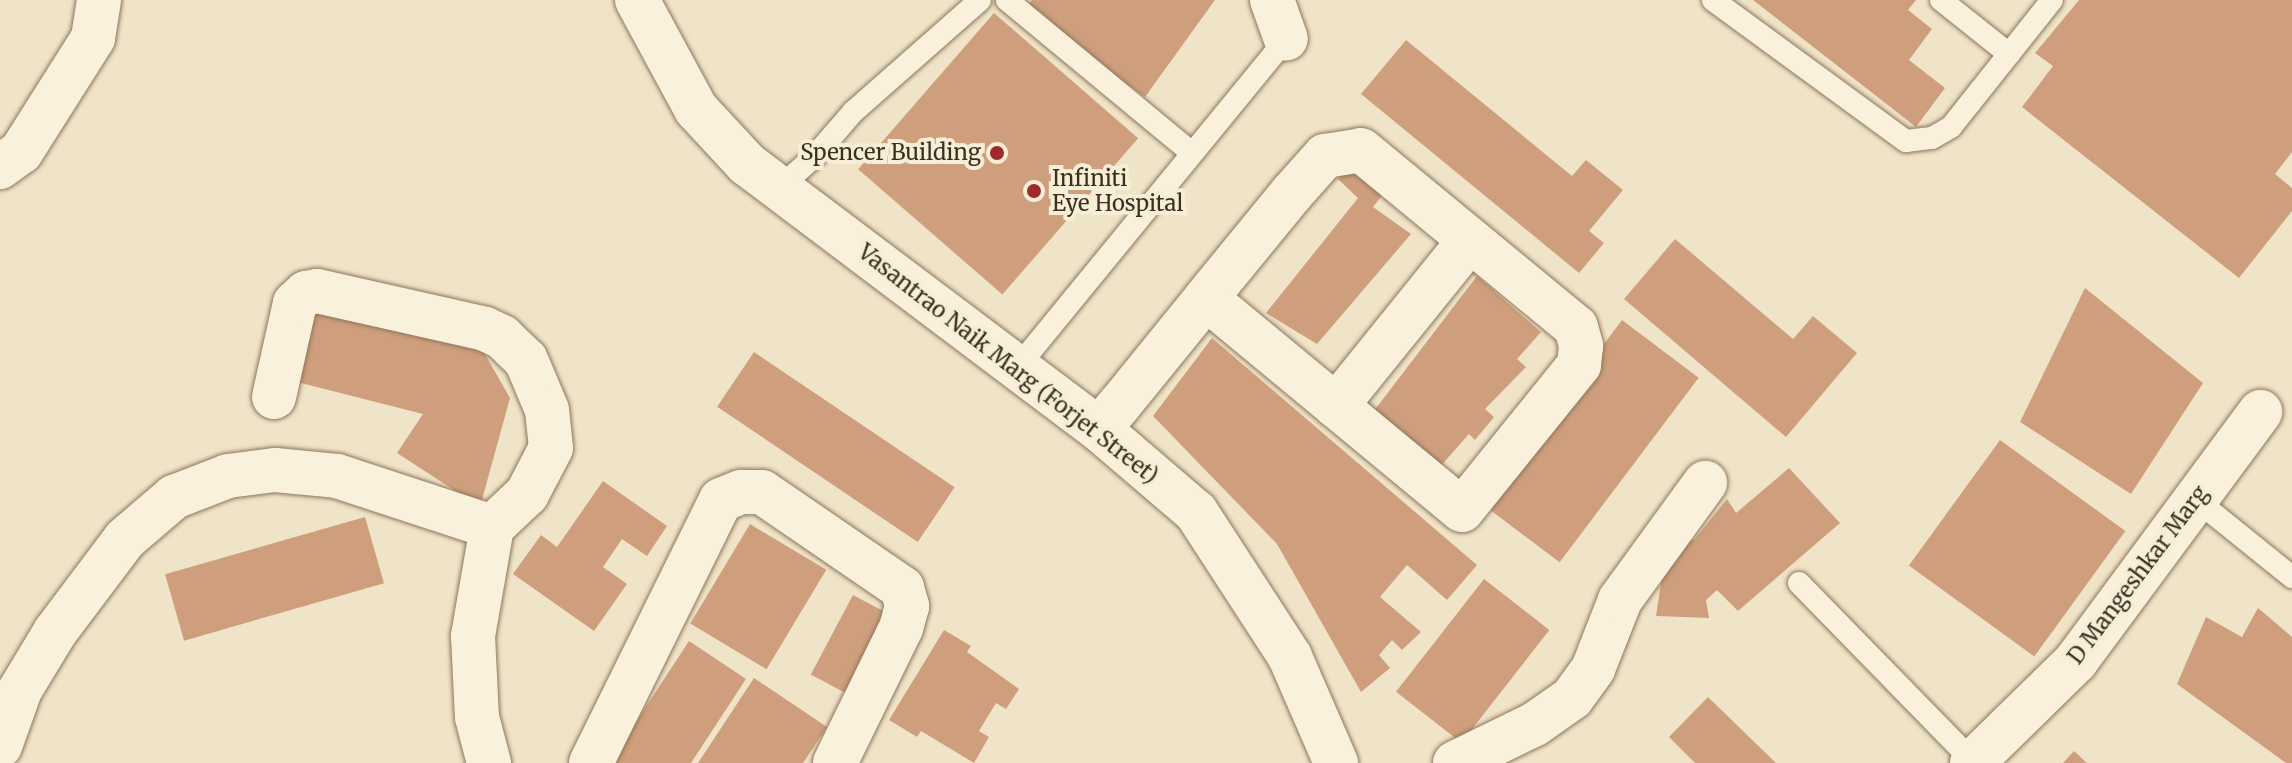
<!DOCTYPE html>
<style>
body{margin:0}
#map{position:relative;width:2292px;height:763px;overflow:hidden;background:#f0e4c8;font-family:Merriweather,serif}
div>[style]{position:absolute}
.building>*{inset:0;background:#cf9f7d;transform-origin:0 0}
.roads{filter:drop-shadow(0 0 2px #8d765c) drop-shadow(0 0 2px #8d765c)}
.service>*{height:22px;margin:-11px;padding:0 11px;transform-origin:11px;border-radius:11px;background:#faf1dc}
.minor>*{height:44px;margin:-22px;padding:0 22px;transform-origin:22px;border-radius:22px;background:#faf1dc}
.tertiary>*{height:44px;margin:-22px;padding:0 22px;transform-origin:22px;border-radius:22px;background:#faf1dc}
.dots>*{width:22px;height:22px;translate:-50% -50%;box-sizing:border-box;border:4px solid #f7eed8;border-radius:50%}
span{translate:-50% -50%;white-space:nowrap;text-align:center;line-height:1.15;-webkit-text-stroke:8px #f7eed8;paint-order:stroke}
.poi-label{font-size:22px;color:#3d2e20}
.right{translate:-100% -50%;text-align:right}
.left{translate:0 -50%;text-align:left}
.street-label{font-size:22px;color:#3d2e20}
</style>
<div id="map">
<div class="building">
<i style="clip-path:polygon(1032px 0,1215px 0,1145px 97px,1025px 10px)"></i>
<i style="clip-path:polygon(1753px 0,1916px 0,1908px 10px,1932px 29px,1909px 60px,1945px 88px,1916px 127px)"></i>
<i style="clip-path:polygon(2079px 0,2292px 0,2292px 152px,2275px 174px,2292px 188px,2292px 211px,2239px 278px,2022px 107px,2053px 66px,2035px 53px)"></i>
<i style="left:994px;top:13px;width:191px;height:207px;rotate:41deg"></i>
<i style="clip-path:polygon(1406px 40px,1572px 176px,1586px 160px,1623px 190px,1589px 231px,1604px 243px,1579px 273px,1361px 94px)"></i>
<i style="clip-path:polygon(1353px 160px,1388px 188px,1373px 207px,1411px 234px,1317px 344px,1266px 313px,1358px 198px,1338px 179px)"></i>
<i style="clip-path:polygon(1675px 239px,1793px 339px,1813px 316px,1857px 353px,1786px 437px,1624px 299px)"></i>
<i style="clip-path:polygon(1477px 276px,1541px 332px,1517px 359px,1526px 367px,1485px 409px,1494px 417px,1475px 440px,1469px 434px,1439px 468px,1370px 416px)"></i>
<i style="clip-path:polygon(2085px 288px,2203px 383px,2131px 494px,2020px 422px)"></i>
<i style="clip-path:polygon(318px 301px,482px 349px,510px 398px,480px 507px,397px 453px,423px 414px,297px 382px)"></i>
<i style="left:1622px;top:320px;width:96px;height:231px;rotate:37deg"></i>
<i style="clip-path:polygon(1212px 338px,1477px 565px,1447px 600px,1407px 565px,1380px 597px,1421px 632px,1402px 650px,1392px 640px,1379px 655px,1390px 668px,1361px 692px,1277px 544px,1153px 416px)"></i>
<i style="left:754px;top:352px;width:242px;height:66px;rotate:34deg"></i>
<i style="left:2000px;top:440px;width:155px;height:155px;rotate:36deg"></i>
<i style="clip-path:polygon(1789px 468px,1840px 523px,1738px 611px,1717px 590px,1706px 600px,1709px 618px,1656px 616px,1667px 542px,1694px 540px,1727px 499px,1736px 513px)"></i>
<i style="clip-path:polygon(603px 481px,667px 526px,647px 556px,622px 539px,603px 567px,627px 584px,594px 631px,513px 574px,541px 535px,557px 547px)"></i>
<i style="left:365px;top:517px;width:69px;height:208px;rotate:74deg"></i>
<i style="left:750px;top:524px;width:89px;height:116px;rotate:31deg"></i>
<i style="left:1484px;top:579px;width:83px;height:143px;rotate:38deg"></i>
<i style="left:853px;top:595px;width:40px;height:90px;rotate:28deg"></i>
<i style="clip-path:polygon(2258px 608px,2292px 637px,2292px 763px,2286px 763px,2177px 684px,2206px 617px,2242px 637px)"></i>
<i style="clip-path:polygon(944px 630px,971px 646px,967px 652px,1019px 689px,1006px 709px,996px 703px,979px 731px,989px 737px,974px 763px,921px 731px,917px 737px,889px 720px)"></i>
<i style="clip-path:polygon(689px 641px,746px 679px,691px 763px,609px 763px)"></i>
<i style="clip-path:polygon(754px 678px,827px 727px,803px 763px,698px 763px)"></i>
<i style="clip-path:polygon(1708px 697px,1776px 763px,1695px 763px,1669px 737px)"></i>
<i style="clip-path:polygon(2074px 751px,2087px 763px,2063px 763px)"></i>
</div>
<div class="roads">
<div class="service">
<i style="left:1007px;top:0;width:240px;rotate:39.6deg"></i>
<i style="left:1713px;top:0;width:239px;rotate:36.2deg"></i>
<i style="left:1906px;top:141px;width:26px;rotate:-7deg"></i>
<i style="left:1932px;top:138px;width:22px;rotate:-30deg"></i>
<i style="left:1951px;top:127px;width:162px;rotate:-51.5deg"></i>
<i style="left:1941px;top:0;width:87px;rotate:38.5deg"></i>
<i style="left:779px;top:188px;width:48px;rotate:-41.6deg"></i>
<i style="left:815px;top:156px;width:58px;rotate:-49.2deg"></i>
<i style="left:853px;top:112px;width:169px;rotate:-41.4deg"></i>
<i style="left:1016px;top:369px;width:426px;rotate:-50.7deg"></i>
<i style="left:2194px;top:498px;width:126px;rotate:38.9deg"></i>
<i style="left:1799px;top:583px;width:249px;rotate:45.7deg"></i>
</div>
<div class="minor">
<i style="left:1272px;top:0;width:41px;rotate:70.3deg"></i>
<i style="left:0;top:167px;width:26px;rotate:-36deg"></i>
<i style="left:21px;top:152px;width:135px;rotate:-57.7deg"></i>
<i style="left:93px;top:38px;width:38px;rotate:-81deg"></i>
<i style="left:274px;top:397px;width:96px;rotate:-77.4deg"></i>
<i style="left:295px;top:303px;width:15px;rotate:-42deg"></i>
<i style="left:306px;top:293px;width:11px;rotate:-10deg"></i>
<i style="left:317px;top:291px;width:172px;rotate:12.7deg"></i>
<i style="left:485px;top:329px;width:19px;rotate:25deg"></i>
<i style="left:502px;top:337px;width:33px;rotate:44deg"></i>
<i style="left:526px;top:360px;width:54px;rotate:67.2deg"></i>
<i style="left:547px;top:410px;width:38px;rotate:84deg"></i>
<i style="left:551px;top:448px;width:52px;rotate:117.6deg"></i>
<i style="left:527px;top:494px;width:48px;rotate:136.7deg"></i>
<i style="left:492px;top:527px;width:111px;rotate:99.9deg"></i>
<i style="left:473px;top:636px;width:81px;rotate:87.2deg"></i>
<i style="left:477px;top:717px;width:48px;rotate:75.4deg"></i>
<i style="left:1336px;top:406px;width:213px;rotate:-51.1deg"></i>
<i style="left:1099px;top:429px;width:33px;rotate:-50deg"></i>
<i style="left:1120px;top:404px;width:136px;rotate:-50.9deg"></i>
<i style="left:1206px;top:298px;width:136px;rotate:-50.7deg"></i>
<i style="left:1292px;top:193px;width:50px;rotate:-48.3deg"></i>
<i style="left:1325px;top:156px;width:36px;rotate:-9deg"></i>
<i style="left:1361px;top:150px;width:278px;rotate:39.5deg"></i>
<i style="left:1576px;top:327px;width:20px;rotate:75deg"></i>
<i style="left:1581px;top:346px;width:19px;rotate:96deg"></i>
<i style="left:1579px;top:365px;width:186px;rotate:128.9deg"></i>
<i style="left:1462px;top:510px;width:332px;rotate:-140.4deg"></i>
<i style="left:0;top:746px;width:59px;rotate:-70.3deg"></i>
<i style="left:20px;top:690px;width:68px;rotate:-58.9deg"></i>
<i style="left:55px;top:632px;width:116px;rotate:-53deg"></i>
<i style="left:125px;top:539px;width:65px;rotate:-40.6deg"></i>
<i style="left:174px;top:497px;width:58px;rotate:-21.3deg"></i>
<i style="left:228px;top:476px;width:47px;rotate:-7.3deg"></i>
<i style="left:275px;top:470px;width:62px;rotate:5.5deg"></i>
<i style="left:337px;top:476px;width:163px;rotate:18.2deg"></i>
<i style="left:591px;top:763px;width:293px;rotate:-63.7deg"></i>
<i style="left:721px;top:500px;width:22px;rotate:-22deg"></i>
<i style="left:741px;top:492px;width:21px"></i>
<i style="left:762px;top:492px;width:170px;rotate:34.4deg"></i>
<i style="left:902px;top:588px;width:19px;rotate:74deg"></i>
<i style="left:907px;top:606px;width:23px;rotate:105deg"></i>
<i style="left:901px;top:628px;width:150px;rotate:116.1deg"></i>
<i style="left:1455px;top:763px;width:89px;rotate:-26deg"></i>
<i style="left:1535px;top:724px;width:45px;rotate:-35.1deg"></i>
<i style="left:1572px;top:698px;width:36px;rotate:-54deg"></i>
<i style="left:1593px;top:669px;width:74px;rotate:-68.6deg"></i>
<i style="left:1620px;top:600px;width:145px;rotate:-54deg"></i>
<i style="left:1972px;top:763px;width:146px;rotate:-44.4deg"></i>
<i style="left:2076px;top:661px;width:310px;rotate:-53.5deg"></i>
</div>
<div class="tertiary">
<i style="left:637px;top:0;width:124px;rotate:61.6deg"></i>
<i style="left:696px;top:109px;width:75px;rotate:47.2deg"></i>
<i style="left:747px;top:164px;width:441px;rotate:37deg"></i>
<i style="left:1099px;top:429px;width:128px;rotate:40.6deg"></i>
<i style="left:1196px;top:512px;width:173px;rotate:57deg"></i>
<i style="left:1290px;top:657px;width:116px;rotate:66.5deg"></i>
</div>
</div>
<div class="dots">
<i style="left:997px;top:153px;background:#9e2a2b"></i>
<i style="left:1034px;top:191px;background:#9e2a2b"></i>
</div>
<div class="poi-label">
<span class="right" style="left:981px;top:153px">Spencer Building</span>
<span class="left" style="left:1052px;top:191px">Infiniti<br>Eye Hospital</span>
</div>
<div class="street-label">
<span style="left:1008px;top:364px;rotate:38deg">Vasantrao Naik Marg (Forjet Street)</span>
<span style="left:2138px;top:575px;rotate:-53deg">D Mangeshkar Marg</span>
</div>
</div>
